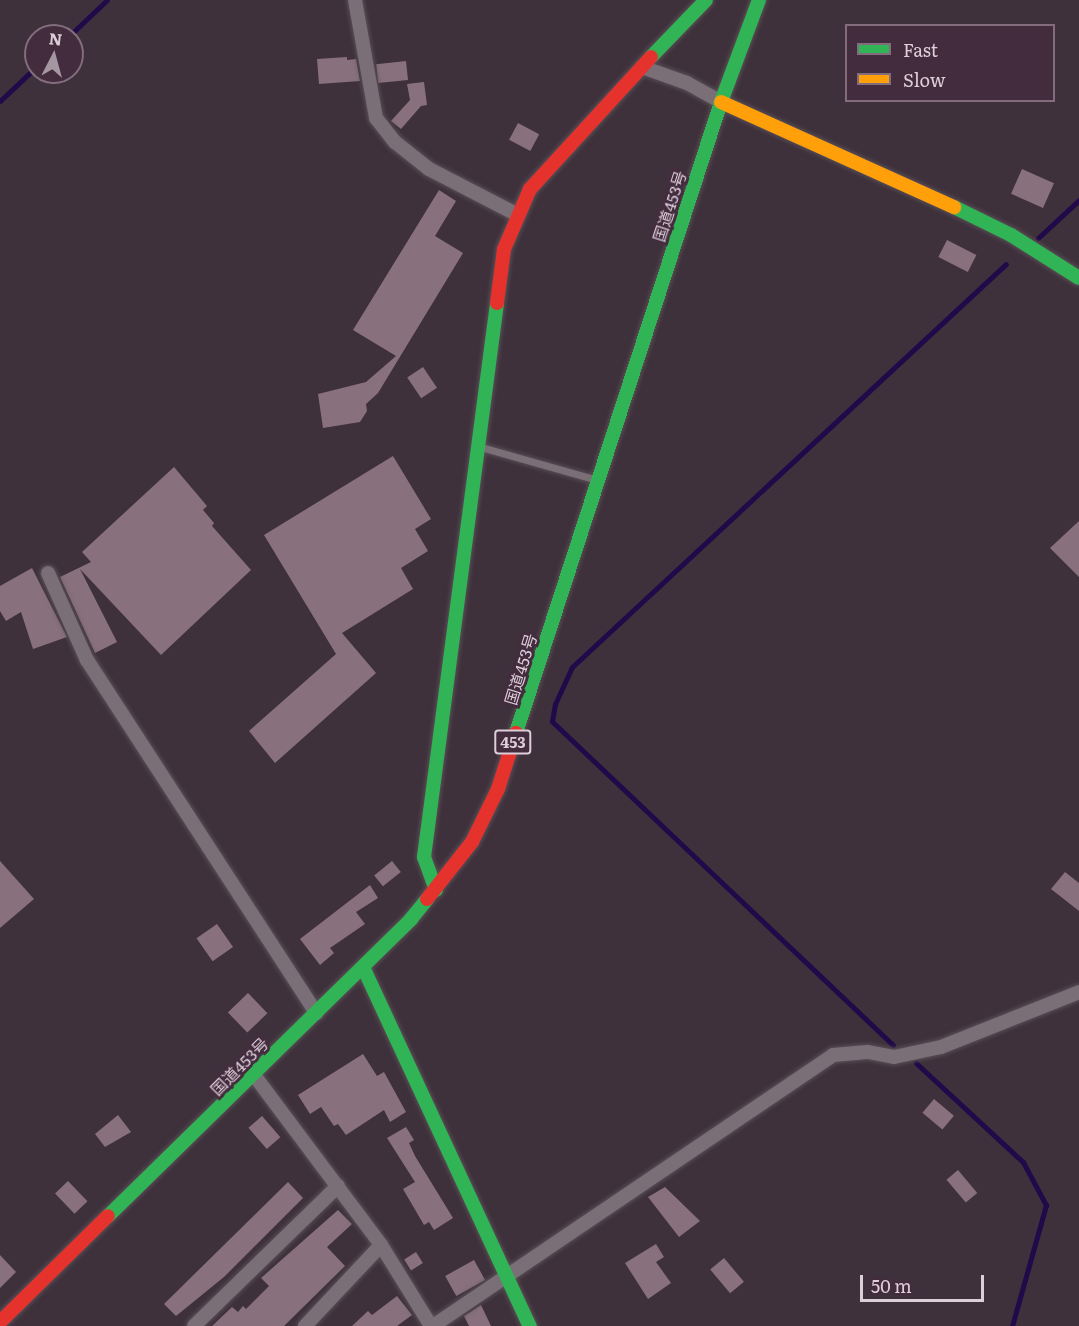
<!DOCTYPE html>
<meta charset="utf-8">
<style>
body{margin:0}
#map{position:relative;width:1079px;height:1326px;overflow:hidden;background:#3e313b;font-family:Literata,"Noto Sans JP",serif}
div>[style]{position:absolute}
.stream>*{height:5px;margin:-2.5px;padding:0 2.5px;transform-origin:2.5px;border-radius:2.5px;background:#21094a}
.building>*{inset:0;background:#88717c;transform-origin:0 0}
.roads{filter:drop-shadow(0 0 2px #594e56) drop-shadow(0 0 2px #594e56)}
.lane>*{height:7px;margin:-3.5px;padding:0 3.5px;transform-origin:3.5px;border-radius:3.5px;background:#7a6f77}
.street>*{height:14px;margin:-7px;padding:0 7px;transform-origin:7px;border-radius:7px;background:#7a6f77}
.fast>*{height:14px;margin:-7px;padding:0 7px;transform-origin:7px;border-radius:7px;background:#30b455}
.slow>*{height:14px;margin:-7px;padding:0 7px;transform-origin:7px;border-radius:7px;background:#ff9f0a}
.jam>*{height:14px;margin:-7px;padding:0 7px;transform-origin:7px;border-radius:7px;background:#e5322d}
span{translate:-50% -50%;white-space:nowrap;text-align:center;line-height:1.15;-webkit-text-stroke:6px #432c3e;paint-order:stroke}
.shield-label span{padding:2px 4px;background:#432c3e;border:2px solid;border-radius:4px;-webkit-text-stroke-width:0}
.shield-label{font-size:15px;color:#ddced9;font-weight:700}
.street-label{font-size:16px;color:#ddced9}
.legend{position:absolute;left:845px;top:24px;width:210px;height:78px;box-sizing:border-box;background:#432c3e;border:2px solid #816d7c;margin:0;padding:8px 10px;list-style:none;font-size:18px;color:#ddced9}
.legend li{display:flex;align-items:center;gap:12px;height:30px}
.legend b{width:30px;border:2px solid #816d7c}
.north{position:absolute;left:24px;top:24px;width:60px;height:60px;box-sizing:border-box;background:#432c3e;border:2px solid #816d7c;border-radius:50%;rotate:6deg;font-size:16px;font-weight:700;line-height:24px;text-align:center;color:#ddced9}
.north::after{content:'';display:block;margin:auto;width:21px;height:27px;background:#a597a2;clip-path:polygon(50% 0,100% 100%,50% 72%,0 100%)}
.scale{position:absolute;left:860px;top:1275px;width:124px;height:27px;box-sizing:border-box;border:3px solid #ddced9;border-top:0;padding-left:8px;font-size:18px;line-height:21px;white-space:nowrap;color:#ddced9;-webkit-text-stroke:4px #432c3e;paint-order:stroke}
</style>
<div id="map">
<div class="stream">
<i style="left:69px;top:36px;width:52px;rotate:-43.5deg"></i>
<i style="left:0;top:101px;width:50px;rotate:-43.4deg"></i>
<i style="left:1038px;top:238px;width:56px;rotate:-42.8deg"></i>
<i style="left:893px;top:1045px;width:470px;rotate:-136.5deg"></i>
<i style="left:552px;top:721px;width:17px;rotate:-80deg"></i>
<i style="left:555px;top:704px;width:41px;rotate:-65.3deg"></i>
<i style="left:572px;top:667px;width:592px;rotate:-42.88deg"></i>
<i style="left:916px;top:1063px;width:146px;rotate:42.8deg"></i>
<i style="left:1023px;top:1162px;width:49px;rotate:61.9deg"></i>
<i style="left:1046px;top:1205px;width:126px;rotate:105.7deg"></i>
</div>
<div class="building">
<i style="clip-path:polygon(347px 57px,347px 60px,356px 59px,360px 81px,319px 84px,317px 59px)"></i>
<i style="left:406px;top:61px;width:19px;height:30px;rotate:84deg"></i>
<i style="clip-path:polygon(424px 82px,427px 105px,421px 106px,401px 129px,391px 121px,410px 100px,407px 84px)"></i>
<i style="left:518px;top:123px;width:24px;height:19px;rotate:28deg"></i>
<i style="left:1022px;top:169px;width:35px;height:27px;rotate:24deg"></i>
<i style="clip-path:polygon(439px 190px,456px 201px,435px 236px,463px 253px,378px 393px,366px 404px,367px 411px,360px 422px,323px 428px,318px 394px,366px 382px,396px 356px,353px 330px)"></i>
<i style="left:947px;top:240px;width:33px;height:19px;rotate:27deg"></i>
<i style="left:423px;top:367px;width:25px;height:19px;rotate:56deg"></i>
<i style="clip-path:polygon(393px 456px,431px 519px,415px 529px,428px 551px,401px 568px,413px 589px,342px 633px,376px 673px,275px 763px,249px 731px,336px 654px,264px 535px)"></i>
<i style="clip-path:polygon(174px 467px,207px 506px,203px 510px,214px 523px,212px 526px,251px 570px,161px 655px,80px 569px,117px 642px,95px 653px,60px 577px,91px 562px,82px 552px)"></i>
<i style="clip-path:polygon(1079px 521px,1079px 577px,1050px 548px)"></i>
<i style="clip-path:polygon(32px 568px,67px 637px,33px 649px,21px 612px,6px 621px,0 611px,0 586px)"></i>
<i style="clip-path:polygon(0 861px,34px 899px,0 928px)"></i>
<i style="left:392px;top:861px;width:14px;height:23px;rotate:51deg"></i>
<i style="clip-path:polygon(1065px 872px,1079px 883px,1079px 911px,1051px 889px)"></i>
<i style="clip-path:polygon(370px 885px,378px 898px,356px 912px,365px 924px,330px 948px,334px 953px,320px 965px,300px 939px)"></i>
<i style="left:217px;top:924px;width:28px;height:25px;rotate:55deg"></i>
<i style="left:248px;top:993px;width:28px;height:28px;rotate:46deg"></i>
<i style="clip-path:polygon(363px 1054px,377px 1076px,384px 1072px,406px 1112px,390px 1122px,384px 1110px,346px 1135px,338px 1124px,334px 1126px,321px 1107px,310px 1114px,298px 1095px)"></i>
<i style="left:934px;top:1099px;width:26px;height:18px;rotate:40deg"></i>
<i style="clip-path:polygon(118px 1115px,131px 1132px,105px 1147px,95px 1134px)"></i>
<i style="left:262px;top:1116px;width:28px;height:18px;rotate:49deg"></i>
<i style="clip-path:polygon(406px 1127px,414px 1140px,409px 1143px,415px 1156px,453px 1218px,434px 1230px,429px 1222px,424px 1225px,403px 1189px,415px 1182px,387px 1138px)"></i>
<i style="left:958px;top:1170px;width:30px;height:15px;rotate:50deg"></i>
<i style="left:68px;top:1181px;width:28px;height:18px;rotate:46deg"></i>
<i style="clip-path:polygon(288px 1182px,303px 1198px,224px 1277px,176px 1316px,164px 1304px)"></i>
<i style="clip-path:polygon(665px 1187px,700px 1221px,679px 1237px,648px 1197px)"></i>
<i style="clip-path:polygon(338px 1210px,352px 1224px,327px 1247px,345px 1266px,284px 1326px,212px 1326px,232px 1307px,238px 1312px,243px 1306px,246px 1309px,269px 1286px,261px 1278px)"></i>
<i style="clip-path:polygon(656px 1244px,664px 1257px,656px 1262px,671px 1283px,648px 1299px,625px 1263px)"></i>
<i style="left:416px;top:1252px;width:13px;height:14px;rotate:58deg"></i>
<i style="clip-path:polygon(0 1255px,16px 1272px,0 1288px)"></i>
<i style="left:724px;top:1258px;width:31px;height:18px;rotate:50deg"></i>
<i style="left:474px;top:1260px;width:23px;height:33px;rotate:61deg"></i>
<i style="clip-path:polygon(397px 1296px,412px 1315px,397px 1326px,352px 1326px,368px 1311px,372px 1315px)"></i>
<i style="clip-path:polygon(481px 1305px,491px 1326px,469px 1326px,464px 1316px)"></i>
</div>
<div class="roads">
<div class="lane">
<i style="left:481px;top:447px;width:117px;rotate:15.8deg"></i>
</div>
<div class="street">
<i style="left:355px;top:0;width:120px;rotate:79.9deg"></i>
<i style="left:376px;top:118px;width:31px;rotate:52deg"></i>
<i style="left:395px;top:142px;width:43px;rotate:38.5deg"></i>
<i style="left:429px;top:169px;width:98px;rotate:27.3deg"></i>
<i style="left:642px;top:67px;width:48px;rotate:19.6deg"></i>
<i style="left:687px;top:83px;width:39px;rotate:29deg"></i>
<i style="left:48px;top:573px;width:95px;rotate:65.9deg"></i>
<i style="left:87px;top:660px;width:421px;rotate:57deg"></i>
<i style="left:254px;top:1075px;width:212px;rotate:53.2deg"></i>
<i style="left:381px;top:1245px;width:95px;rotate:58.3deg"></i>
<i style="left:194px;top:1326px;width:201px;rotate:-44.2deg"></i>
<i style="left:305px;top:1326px;width:111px;rotate:-46.8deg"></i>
<i style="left:433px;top:1326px;width:483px;rotate:-34.1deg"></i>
<i style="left:833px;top:1055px;width:35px;rotate:-5deg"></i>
<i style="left:868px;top:1052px;width:26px;rotate:11deg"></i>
<i style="left:894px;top:1057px;width:48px;rotate:-12deg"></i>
<i style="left:941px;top:1047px;width:149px;rotate:-21.7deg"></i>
</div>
<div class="fast">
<i style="left:651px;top:57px;width:79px;rotate:-46deg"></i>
<i style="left:954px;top:207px;width:64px;rotate:26.2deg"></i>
<i style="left:1011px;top:235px;width:80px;rotate:32.3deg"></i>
<i style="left:516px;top:733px;width:663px;rotate:-72deg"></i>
<i style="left:721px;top:102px;width:109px;rotate:-69.6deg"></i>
<i style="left:436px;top:890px;width:35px;rotate:-110deg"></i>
<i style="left:424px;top:857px;width:559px;rotate:-82.49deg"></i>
<i style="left:363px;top:967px;width:396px;rotate:65.1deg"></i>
<i style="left:108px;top:1216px;width:424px;rotate:-44.4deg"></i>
<i style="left:411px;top:919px;width:26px;rotate:-51deg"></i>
</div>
<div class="slow">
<i style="left:721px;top:102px;width:256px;rotate:24.3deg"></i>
</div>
<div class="jam">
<i style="left:497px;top:303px;width:54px;rotate:-82.6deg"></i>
<i style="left:504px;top:249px;width:65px;rotate:-66.6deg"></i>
<i style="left:530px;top:189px;width:179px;rotate:-47.5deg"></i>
<i style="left:427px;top:899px;width:73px;rotate:-51.7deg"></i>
<i style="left:472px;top:842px;width:59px;rotate:-63.9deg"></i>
<i style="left:498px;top:789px;width:59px;rotate:-72.2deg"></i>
<i style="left:0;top:1322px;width:151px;rotate:-44.5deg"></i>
</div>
</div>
<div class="shield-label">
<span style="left:513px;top:742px">453</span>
</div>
<div class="street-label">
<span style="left:669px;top:206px;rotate:-72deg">国道453号</span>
<span style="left:520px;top:669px;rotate:-73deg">国道453号</span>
<span style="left:239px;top:1066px;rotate:-45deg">国道453号</span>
</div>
<ul class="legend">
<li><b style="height:8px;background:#30b455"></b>Fast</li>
<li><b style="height:8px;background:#ff9f0a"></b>Slow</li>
</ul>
<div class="north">N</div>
<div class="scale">50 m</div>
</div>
